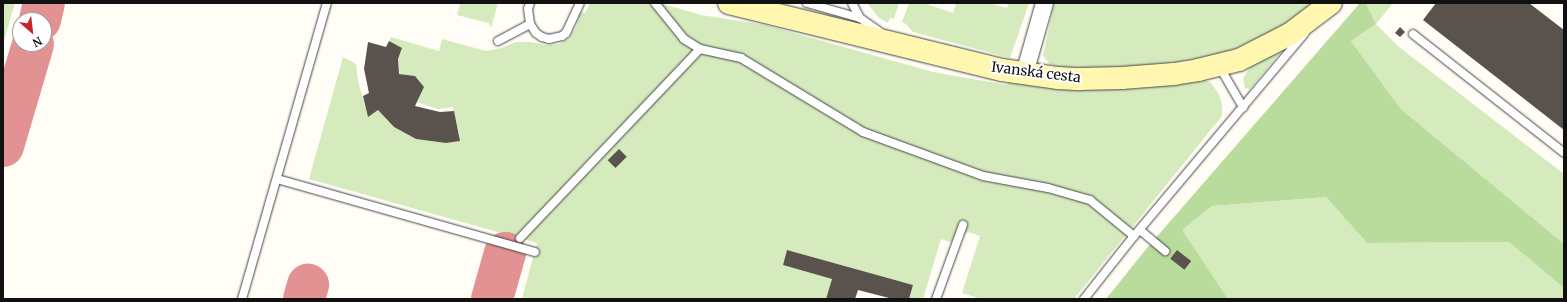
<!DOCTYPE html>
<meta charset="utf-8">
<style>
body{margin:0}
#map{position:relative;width:1567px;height:302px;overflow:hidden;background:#fffdf5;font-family:Merriweather,serif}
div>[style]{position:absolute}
.green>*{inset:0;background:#d5ebbd}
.forest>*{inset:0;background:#b9dc9c}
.taxiway>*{height:42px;margin:-21px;padding:0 21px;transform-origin:21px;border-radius:21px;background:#e29292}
.building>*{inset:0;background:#5a524d;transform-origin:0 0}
.roads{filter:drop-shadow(0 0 1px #444) drop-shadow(0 0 1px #444)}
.lane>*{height:8px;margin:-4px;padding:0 4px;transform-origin:4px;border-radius:4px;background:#fff}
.street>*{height:17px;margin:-8.5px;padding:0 8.5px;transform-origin:8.5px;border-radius:8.5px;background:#fff}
.secondary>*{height:22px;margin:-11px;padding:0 11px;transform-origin:11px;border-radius:11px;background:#fff6b0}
span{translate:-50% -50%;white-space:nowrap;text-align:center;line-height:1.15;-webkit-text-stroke:4px #fff;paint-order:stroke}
.street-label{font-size:14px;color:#111}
.frame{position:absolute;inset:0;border:4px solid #111;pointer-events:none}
.north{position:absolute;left:12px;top:12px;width:40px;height:40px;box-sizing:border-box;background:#fff;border:1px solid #a0a0a0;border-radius:50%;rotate:152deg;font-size:11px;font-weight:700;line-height:16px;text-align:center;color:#111}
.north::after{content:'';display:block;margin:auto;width:14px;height:18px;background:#c4262e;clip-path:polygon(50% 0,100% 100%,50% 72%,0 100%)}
</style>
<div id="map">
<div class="green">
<i style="clip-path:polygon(3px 3px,15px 3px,3px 44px)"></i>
<i style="clip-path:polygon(460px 3px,498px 3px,491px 28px,489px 23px,457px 15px)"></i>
<i style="clip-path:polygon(590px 3px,660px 3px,701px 15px,765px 25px,933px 72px,1007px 85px,1009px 80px,1199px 78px,1210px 82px,1219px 94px,1222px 105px,1222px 116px,1074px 299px,981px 299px,962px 293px,980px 236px,968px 232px,950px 242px,941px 239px,923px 299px,909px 299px,913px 285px,787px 250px,783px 265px,832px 279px,826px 299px,522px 299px,537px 243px,309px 179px,343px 57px,356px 64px,358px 81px,368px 116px,378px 110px,394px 127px,416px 139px,446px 143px,460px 141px,453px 107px,438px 109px,417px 102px,424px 87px,415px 76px,399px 74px,398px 59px,402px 48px,389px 41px,391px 37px,439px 51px,442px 39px,486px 51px,501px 48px,516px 42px,531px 42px,546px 45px,559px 44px,569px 38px,576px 27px,580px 12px,585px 13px)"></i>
<i style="clip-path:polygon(867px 3px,899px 3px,894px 19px,890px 18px,888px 23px,879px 18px)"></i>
<i style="clip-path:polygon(909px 3px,924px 3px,953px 13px,956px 3px,989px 3px,1007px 8px,1009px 3px,1029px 3px,1010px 58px,913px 32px,906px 24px,902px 22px)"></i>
<i style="clip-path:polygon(1054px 3px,1313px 3px,1287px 23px,1247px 46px,1209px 57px,1138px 68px,1063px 68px,1050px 64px,1043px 56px)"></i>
<i style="clip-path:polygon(1366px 3px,1393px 3px,1376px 24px,1399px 47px,1564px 174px,1564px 244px,1401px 109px,1351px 41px,1376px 24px)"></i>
<i style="clip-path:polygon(1276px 52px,1280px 53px,1250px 89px,1245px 88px,1243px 78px,1253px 63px)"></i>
<i style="clip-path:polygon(1326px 197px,1367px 243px,1509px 242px,1564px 288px,1564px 299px,1228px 299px,1181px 230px,1212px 206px)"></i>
</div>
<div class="forest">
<i style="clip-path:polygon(1360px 3px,1366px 3px,1376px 24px,1351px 41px,1401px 109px,1564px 244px,1564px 288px,1509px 242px,1367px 243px,1326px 197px,1212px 206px,1182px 230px,1228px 299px,1106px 299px,1147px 248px)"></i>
</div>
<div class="taxiway">
<i style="left:40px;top:20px;width:17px;rotate:-77deg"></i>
<i style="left:3px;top:146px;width:106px;rotate:-73.6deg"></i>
<i style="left:304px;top:299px;width:15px;rotate:-74deg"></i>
<i style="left:492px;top:299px;width:48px;rotate:-74.2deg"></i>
</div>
<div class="building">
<i style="clip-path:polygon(1436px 3px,1529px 3px,1564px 30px,1564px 130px,1423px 20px)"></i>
<i style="clip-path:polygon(1400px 27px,1405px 32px,1400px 37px,1395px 33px)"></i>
<i style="clip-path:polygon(389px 41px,402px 48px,398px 59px,399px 74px,415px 76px,424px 87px,415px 106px,440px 112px,454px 111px,460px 141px,446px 143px,416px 139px,394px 127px,378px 110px,368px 117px,363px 96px,369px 93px,364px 69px,368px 42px,386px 47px)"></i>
<i style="left:619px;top:149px;width:11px;height:16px;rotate:45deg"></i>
<i style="clip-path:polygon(787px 250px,913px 285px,909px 299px,893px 299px,858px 290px,855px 299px,826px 299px,832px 279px,783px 265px)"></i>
<i style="left:1177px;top:250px;width:18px;height:11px;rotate:38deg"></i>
</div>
<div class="roads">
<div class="lane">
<i style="left:530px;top:3px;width:6px;rotate:108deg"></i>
<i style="left:528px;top:9px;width:15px;rotate:82deg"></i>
<i style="left:530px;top:24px;width:11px;rotate:56deg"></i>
<i style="left:536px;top:33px;width:7px;rotate:34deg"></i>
<i style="left:542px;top:37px;width:7px;rotate:16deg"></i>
<i style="left:549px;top:39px;width:13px;rotate:-13deg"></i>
<i style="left:562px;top:36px;width:5px;rotate:-37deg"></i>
<i style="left:566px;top:33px;width:33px;rotate:-65deg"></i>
<i style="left:655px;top:3px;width:46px;rotate:51.1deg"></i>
<i style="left:684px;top:39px;width:19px;rotate:32deg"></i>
<i style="left:700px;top:49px;width:42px;rotate:12.4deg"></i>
<i style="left:741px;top:58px;width:143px;rotate:31.2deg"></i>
<i style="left:863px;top:132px;width:128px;rotate:20.1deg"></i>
<i style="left:983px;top:176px;width:66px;rotate:10.5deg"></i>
<i style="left:1048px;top:188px;width:44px;rotate:15.9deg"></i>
<i style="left:1090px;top:200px;width:57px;rotate:39.3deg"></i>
<i style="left:807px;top:3px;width:55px;rotate:15.8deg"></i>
<i style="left:852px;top:3px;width:17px;rotate:62deg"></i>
<i style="left:860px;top:18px;width:24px;rotate:35deg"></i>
<i style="left:1413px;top:34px;width:192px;rotate:38.2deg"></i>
<i style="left:498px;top:41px;width:36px;rotate:-28deg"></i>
<i style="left:1219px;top:66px;width:48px;rotate:59.7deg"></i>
<i style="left:277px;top:179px;width:268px;rotate:15.8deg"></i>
<i style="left:1140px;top:230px;width:33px;rotate:40deg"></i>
<i style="left:520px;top:238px;width:261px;rotate:-46.4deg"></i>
<i style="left:242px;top:299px;width:308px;rotate:-74deg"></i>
<i style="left:936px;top:299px;width:79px;rotate:-70deg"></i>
<i style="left:1084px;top:299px;width:80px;rotate:-51.6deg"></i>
<i style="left:1134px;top:236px;width:265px;rotate:-49.9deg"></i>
</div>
<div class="street">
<i style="left:1024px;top:73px;width:73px;rotate:-74.1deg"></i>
</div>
<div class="secondary">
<i style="left:729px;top:3px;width:281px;rotate:13.8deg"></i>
<i style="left:1002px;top:70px;width:57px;rotate:8.1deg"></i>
<i style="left:1058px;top:78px;width:22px;rotate:3deg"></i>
<i style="left:1080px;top:79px;width:42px;rotate:-1.4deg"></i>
<i style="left:1122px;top:78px;width:52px;rotate:-4.4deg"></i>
<i style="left:1174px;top:74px;width:24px;rotate:-9deg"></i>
<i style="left:1198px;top:70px;width:42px;rotate:-13.7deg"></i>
<i style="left:1239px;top:60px;width:57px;rotate:-27deg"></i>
<i style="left:1290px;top:34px;width:51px;rotate:-37.1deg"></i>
</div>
</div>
<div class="street-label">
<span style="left:1036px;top:72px;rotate:7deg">Ivanská cesta</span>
</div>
<div class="frame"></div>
<div class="north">N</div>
</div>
